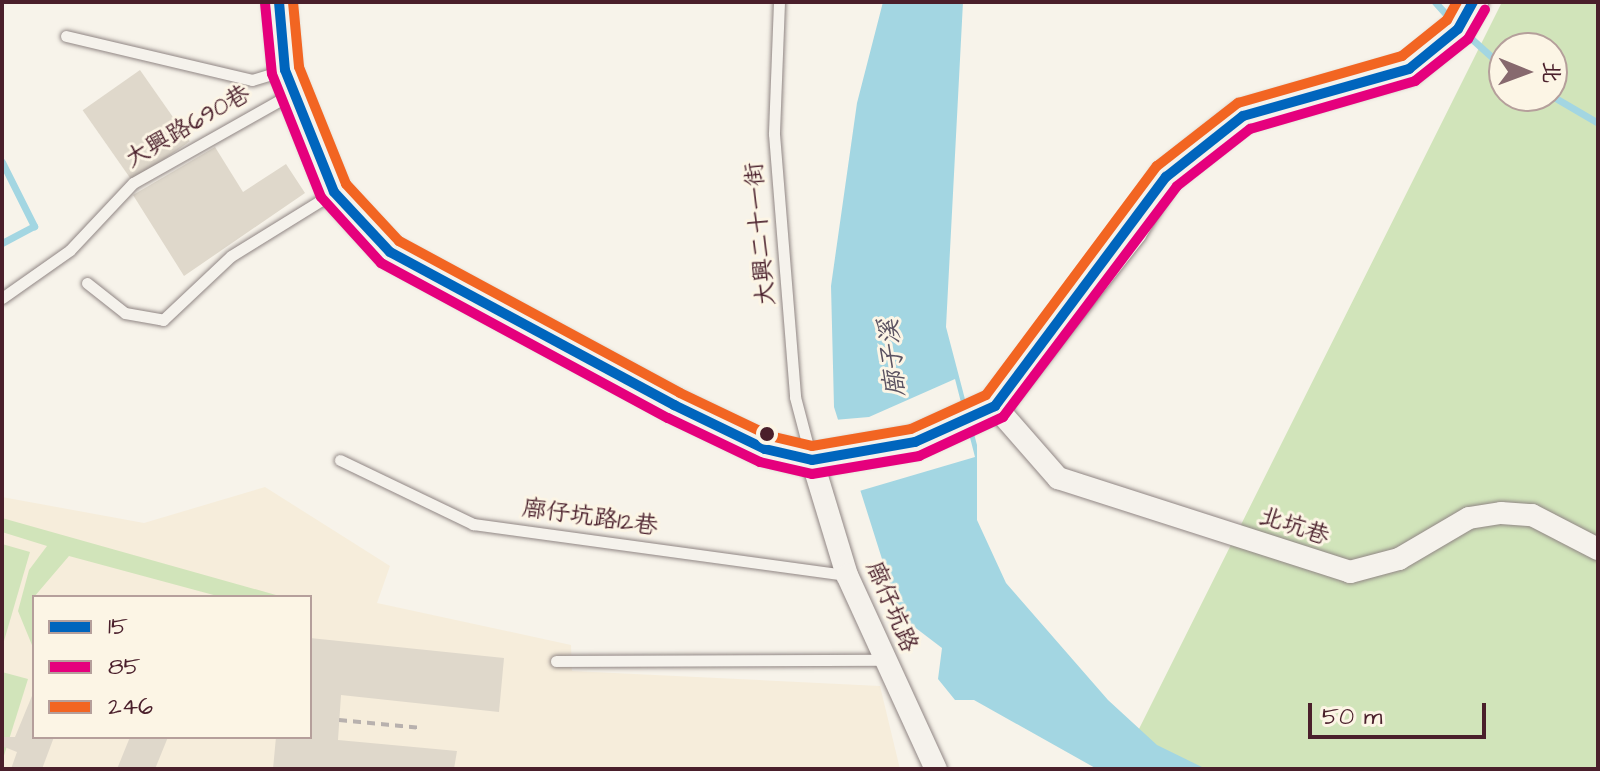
<!DOCTYPE html>
<meta charset="utf-8">
<style>
body{margin:0}
#map{position:relative;width:1600px;height:771px;overflow:hidden;background:#f7f3ea;font-family:"Architects Daughter","LXGW WenKai TC",sans-serif}
div>[style]{position:absolute}
.built>*{inset:0;background:#f6eddb}
.green>*{inset:0;background:#d1e4ba}
.water>*{inset:0;background:#a3d6e2}
.pier>*{inset:0;background:#f7f3ea}
.stream>*{height:7px;margin:-3.5px;padding:0 3.5px;transform-origin:3.5px;border-radius:3.5px;background:#a3d6e2}
.building>*{inset:0;background:#dfd8cb;transform-origin:0 0}
.path>*{height:4px;margin-top:-2px;transform-origin:0;background:repeating-linear-gradient(90deg,#b8b1ae 0 8px,transparent 0 14px)}
.roads{filter:drop-shadow(0 0 2px #908684) drop-shadow(0 0 2px #908684)}
.lane>*{height:11px;margin:-5.5px;padding:0 5.5px;transform-origin:5.5px;border-radius:5.5px;background:#f5f2ec}
.street>*{height:22px;margin:-11px;padding:0 11px;transform-origin:11px;border-radius:11px;background:#f5f2ec}
.secondary>*{height:30px;margin:-15px;padding:0 15px;transform-origin:15px;border-radius:15px;background:#f5f2ec}
.bus-1>*{height:10px;margin:-5px;padding:0 5px;transform-origin:5px;border-radius:5px;background:#0065bd}
.bus-2>*{height:10px;margin:-5px;padding:0 5px;transform-origin:5px;border-radius:5px;background:#e5007d}
.bus-3>*{height:10px;margin:-5px;padding:0 5px;transform-origin:5px;border-radius:5px;background:#f26522}
.dots>*{width:22px;height:22px;translate:-50% -50%;box-sizing:border-box;border:4px solid #fcf5e5;border-radius:50%}
span{translate:-50% -50%;white-space:nowrap;text-align:center;line-height:1.15;-webkit-text-stroke:6px #fcf5e5;paint-order:stroke}
.street-label{font-size:24px;color:#4a1f2b}
.water-label{font-size:26px;color:#5a5261;font-style:italic}
.frame{position:absolute;inset:0;border:4px solid #4a1f2b;pointer-events:none}
.legend{position:absolute;left:32px;top:595px;width:280px;height:144px;box-sizing:border-box;background:#fcf5e5;border:2px solid #b59f9b;margin:0;padding:10px 14px;list-style:none;font-size:24px;color:#4a1f2b}
.legend li{display:flex;align-items:center;gap:16px;height:40px}
.legend b{width:40px;border:2px solid #b59f9b}
.north{position:absolute;left:1488px;top:32px;width:80px;height:80px;box-sizing:border-box;background:#fcf5e5;border:2px solid #b59f9b;border-radius:50%;rotate:91deg;font-size:22px;font-weight:700;line-height:32px;text-align:center;color:#4a1f2b}
.north::after{content:'';display:block;margin:auto;width:28px;height:36px;background:#87696e;clip-path:polygon(50% 0,100% 100%,50% 72%,0 100%)}
.scale{position:absolute;left:1308px;top:703px;width:178px;height:36px;box-sizing:border-box;border:4px solid #4a1f2b;border-top:0;padding-left:10px;font-size:24px;line-height:28px;white-space:nowrap;color:#4a1f2b;-webkit-text-stroke:6px #fcf5e5;paint-order:stroke}
</style>
<div id="map">
<div class="built">
<i style="clip-path:polygon(evenodd,265px 487px,390px 566px,377px 603px,571px 645px,572px 671px,880px 686px,900px 769px,2px 769px,2px 497px,144px 523px,265px 487px,34px 597px,310px 597px,310px 737px,34px 737px,34px 597px)"></i>
</div>
<div class="green">
<i style="clip-path:polygon(evenodd,1502px 2px,1598px 2px,1598px 769px,1119px 769px,1502px 2px,1504px 48px,1552px 48px,1552px 96px,1504px 96px,1504px 48px)"></i>
<i style="clip-path:polygon(2px 518px,276px 595px,276px 597px,221px 597px,69px 556px,34px 597px,34px 650px,18px 611px,29px 570px,47px 546px,2px 532px)"></i>
<i style="clip-path:polygon(2px 544px,30px 552px,4px 641px,2px 641px)"></i>
<i style="clip-path:polygon(2px 672px,28px 679px,2px 762px)"></i>
</div>
<div class="water">
<i style="clip-path:polygon(883px 2px,963px 2px,946px 327px,977px 445px,977px 520px,1006px 583px,1108px 700px,1157px 745px,1206px 769px,1097px 769px,974px 700px,955px 700px,938px 679px,942px 648px,900px 616px,834px 407px,831px 286px,857px 103px)"></i>
</div>
<div class="pier">
<i style="clip-path:polygon(955px 379px,975px 457px,856px 492px,834px 420px,869px 417px)"></i>
</div>
<div class="stream">
<i style="left:1435px;top:2px;width:25px;rotate:48deg"></i>
<i style="left:1464px;top:32px;width:54px;rotate:42deg"></i>
<i style="left:1552px;top:96px;width:53px;rotate:30.4deg"></i>
<i style="left:2px;top:162px;width:72px;rotate:63.4deg"></i>
<i style="left:34px;top:226px;width:36px;rotate:152deg"></i>
</div>
<div class="building">
<i style="left:140px;top:70px;width:87px;height:70px;rotate:55deg"></i>
<i style="clip-path:polygon(215px 147px,243px 192px,286px 164px,305px 193px,184px 276px,133px 195px)"></i>
<i style="clip-path:polygon(310px 638px,504px 658px,499px 712px,341px 695px,338px 740px,457px 751px,454px 769px,273px 769px,276px 737px,310px 737px)"></i>
<i style="clip-path:polygon(34px 691px,34px 737px,54px 737px,42px 769px,11px 769px,17px 752px,2px 746px,2px 737px,15px 737px)"></i>
<i style="clip-path:polygon(130px 737px,168px 737px,155px 769px,117px 769px)"></i>
</div>
<div class="path">
<i style="left:339px;top:720px;width:83px;rotate:5.5deg"></i>
</div>
<div class="roads">
<div class="lane">
<i style="left:779px;top:2px;width:132px;rotate:92.2deg"></i>
<i style="left:774px;top:134px;width:264px;rotate:85.4deg"></i>
<i style="left:795px;top:397px;width:63px;rotate:75.3deg"></i>
<i style="left:66px;top:36px;width:191px;rotate:13.3deg"></i>
<i style="left:252px;top:80px;width:31px;rotate:-17deg"></i>
<i style="left:87px;top:283px;width:48px;rotate:38.3deg"></i>
<i style="left:125px;top:313px;width:39px;rotate:10deg"></i>
<i style="left:163px;top:320px;width:93px;rotate:-43.3deg"></i>
<i style="left:231px;top:256px;width:120px;rotate:-31.7deg"></i>
<i style="left:2px;top:298px;width:83px;rotate:-35.2deg"></i>
<i style="left:70px;top:250px;width:92px;rotate:-46.8deg"></i>
<i style="left:133px;top:183px;width:181px;rotate:-29.4deg"></i>
<i style="left:340px;top:460px;width:148px;rotate:25.7deg"></i>
<i style="left:473px;top:524px;width:377px;rotate:7.8deg"></i>
<i style="left:556px;top:661px;width:329px;rotate:-0.2deg"></i>
</div>
<div class="street">
<i style="left:995px;top:406px;width:96px;rotate:48.8deg"></i>
<i style="left:1058px;top:478px;width:307px;rotate:17.8deg"></i>
<i style="left:1350px;top:572px;width:51px;rotate:-14.9deg"></i>
<i style="left:1399px;top:559px;width:81px;rotate:-30.4deg"></i>
<i style="left:1469px;top:518px;width:32px;rotate:-9deg"></i>
<i style="left:1501px;top:513px;width:31px;rotate:4deg"></i>
<i style="left:1532px;top:515px;width:74px;rotate:27.3deg"></i>
<i style="left:812px;top:460px;width:120px;rotate:73.1deg"></i>
<i style="left:847px;top:575px;width:213px;rotate:65.4deg"></i>
</div>
<div class="secondary">
<i style="left:279px;top:2px;width:68px;rotate:85deg"></i>
<i style="left:285px;top:70px;width:131px;rotate:68.1deg"></i>
<i style="left:334px;top:192px;width:82px;rotate:47deg"></i>
<i style="left:390px;top:252px;width:323px;rotate:28.3deg"></i>
<i style="left:674px;top:405px;width:101px;rotate:25.8deg"></i>
<i style="left:765px;top:449px;width:48px;rotate:13.2deg"></i>
<i style="left:812px;top:460px;width:105px;rotate:-9.9deg"></i>
<i style="left:915px;top:442px;width:88px;rotate:-24.2deg"></i>
<i style="left:995px;top:406px;width:222px;rotate:-51.9deg"></i>
<i style="left:1132px;top:231px;width:64px;rotate:-57.8deg"></i>
<i style="left:1166px;top:177px;width:98px;rotate:-38.4deg"></i>
<i style="left:1243px;top:116px;width:173px;rotate:-15.8deg"></i>
<i style="left:1409px;top:69px;width:63px;rotate:-39.2deg"></i>
<i style="left:1458px;top:29px;width:31px;rotate:-61deg"></i>
</div>
</div>
<div class="bus-1">
<i style="left:279px;top:2px;width:68px;rotate:85deg"></i>
<i style="left:285px;top:70px;width:131px;rotate:68.1deg"></i>
<i style="left:334px;top:192px;width:82px;rotate:47deg"></i>
<i style="left:390px;top:252px;width:323px;rotate:28.3deg"></i>
<i style="left:674px;top:405px;width:101px;rotate:25.8deg"></i>
<i style="left:765px;top:449px;width:48px;rotate:13.2deg"></i>
<i style="left:812px;top:460px;width:105px;rotate:-9.9deg"></i>
<i style="left:915px;top:442px;width:88px;rotate:-24.2deg"></i>
<i style="left:995px;top:406px;width:286px;rotate:-53.3deg"></i>
<i style="left:1166px;top:177px;width:98px;rotate:-38.4deg"></i>
<i style="left:1243px;top:116px;width:173px;rotate:-15.8deg"></i>
<i style="left:1409px;top:69px;width:63px;rotate:-39.2deg"></i>
<i style="left:1458px;top:29px;width:31px;rotate:-61deg"></i>
</div>
<div class="bus-2">
<i style="left:265px;top:3px;width:71px;rotate:84.4deg"></i>
<i style="left:272px;top:74px;width:132px;rotate:68.3deg"></i>
<i style="left:321px;top:197px;width:89px;rotate:47.7deg"></i>
<i style="left:381px;top:263px;width:326px;rotate:28.4deg"></i>
<i style="left:668px;top:418px;width:102px;rotate:25.6deg"></i>
<i style="left:760px;top:462px;width:53px;rotate:13deg"></i>
<i style="left:812px;top:474px;width:109px;rotate:-9.5deg"></i>
<i style="left:919px;top:456px;width:93px;rotate:-24.9deg"></i>
<i style="left:1003px;top:417px;width:289px;rotate:-53deg"></i>
<i style="left:1177px;top:186px;width:93px;rotate:-38deg"></i>
<i style="left:1250px;top:129px;width:172px;rotate:-16.2deg"></i>
<i style="left:1415px;top:81px;width:68px;rotate:-38.4deg"></i>
<i style="left:1468px;top:39px;width:34px;rotate:-60deg"></i>
</div>
<div class="bus-3">
<i style="left:293px;top:2px;width:65px;rotate:84.7deg"></i>
<i style="left:299px;top:67px;width:126px;rotate:68.1deg"></i>
<i style="left:346px;top:184px;width:78px;rotate:47.1deg"></i>
<i style="left:399px;top:241px;width:319px;rotate:28.4deg"></i>
<i style="left:680px;top:393px;width:100px;rotate:25.5deg"></i>
<i style="left:770px;top:436px;width:43px;rotate:13.4deg"></i>
<i style="left:812px;top:446px;width:100px;rotate:-9.7deg"></i>
<i style="left:911px;top:429px;width:82px;rotate:-24.4deg"></i>
<i style="left:986px;top:395px;width:286px;rotate:-53.3deg"></i>
<i style="left:1157px;top:166px;width:103px;rotate:-37.9deg"></i>
<i style="left:1238px;top:103px;width:171px;rotate:-16deg"></i>
<i style="left:1402px;top:56px;width:58px;rotate:-38.7deg"></i>
<i style="left:1447px;top:20px;width:21px;rotate:-61deg"></i>
</div>
<div class="dots">
<i style="left:767px;top:434px;background:#4a1f2b"></i>
</div>
<div class="street-label">
<span style="left:188px;top:127px;rotate:-30deg">大興路690巷</span>
<span style="left:761px;top:234px;rotate:-95deg">大興二十一街</span>
<span style="left:590px;top:518px;rotate:8deg">廍仔坑路12巷</span>
<span style="left:1294px;top:527px;rotate:18deg">北坑巷</span>
<span style="left:891px;top:607px;rotate:67deg">廍仔坑路</span>
</div>
<div class="water-label">
<span style="left:893px;top:358px;rotate:-96deg">廍子溪</span>
</div>
<div class="frame"></div>
<ul class="legend">
<li><b style="height:10px;background:#0065bd"></b>15</li>
<li><b style="height:10px;background:#e5007d"></b>85</li>
<li><b style="height:10px;background:#f26522"></b>246</li>
</ul>
<div class="north">北</div>
<div class="scale">50 m</div>
</div>
